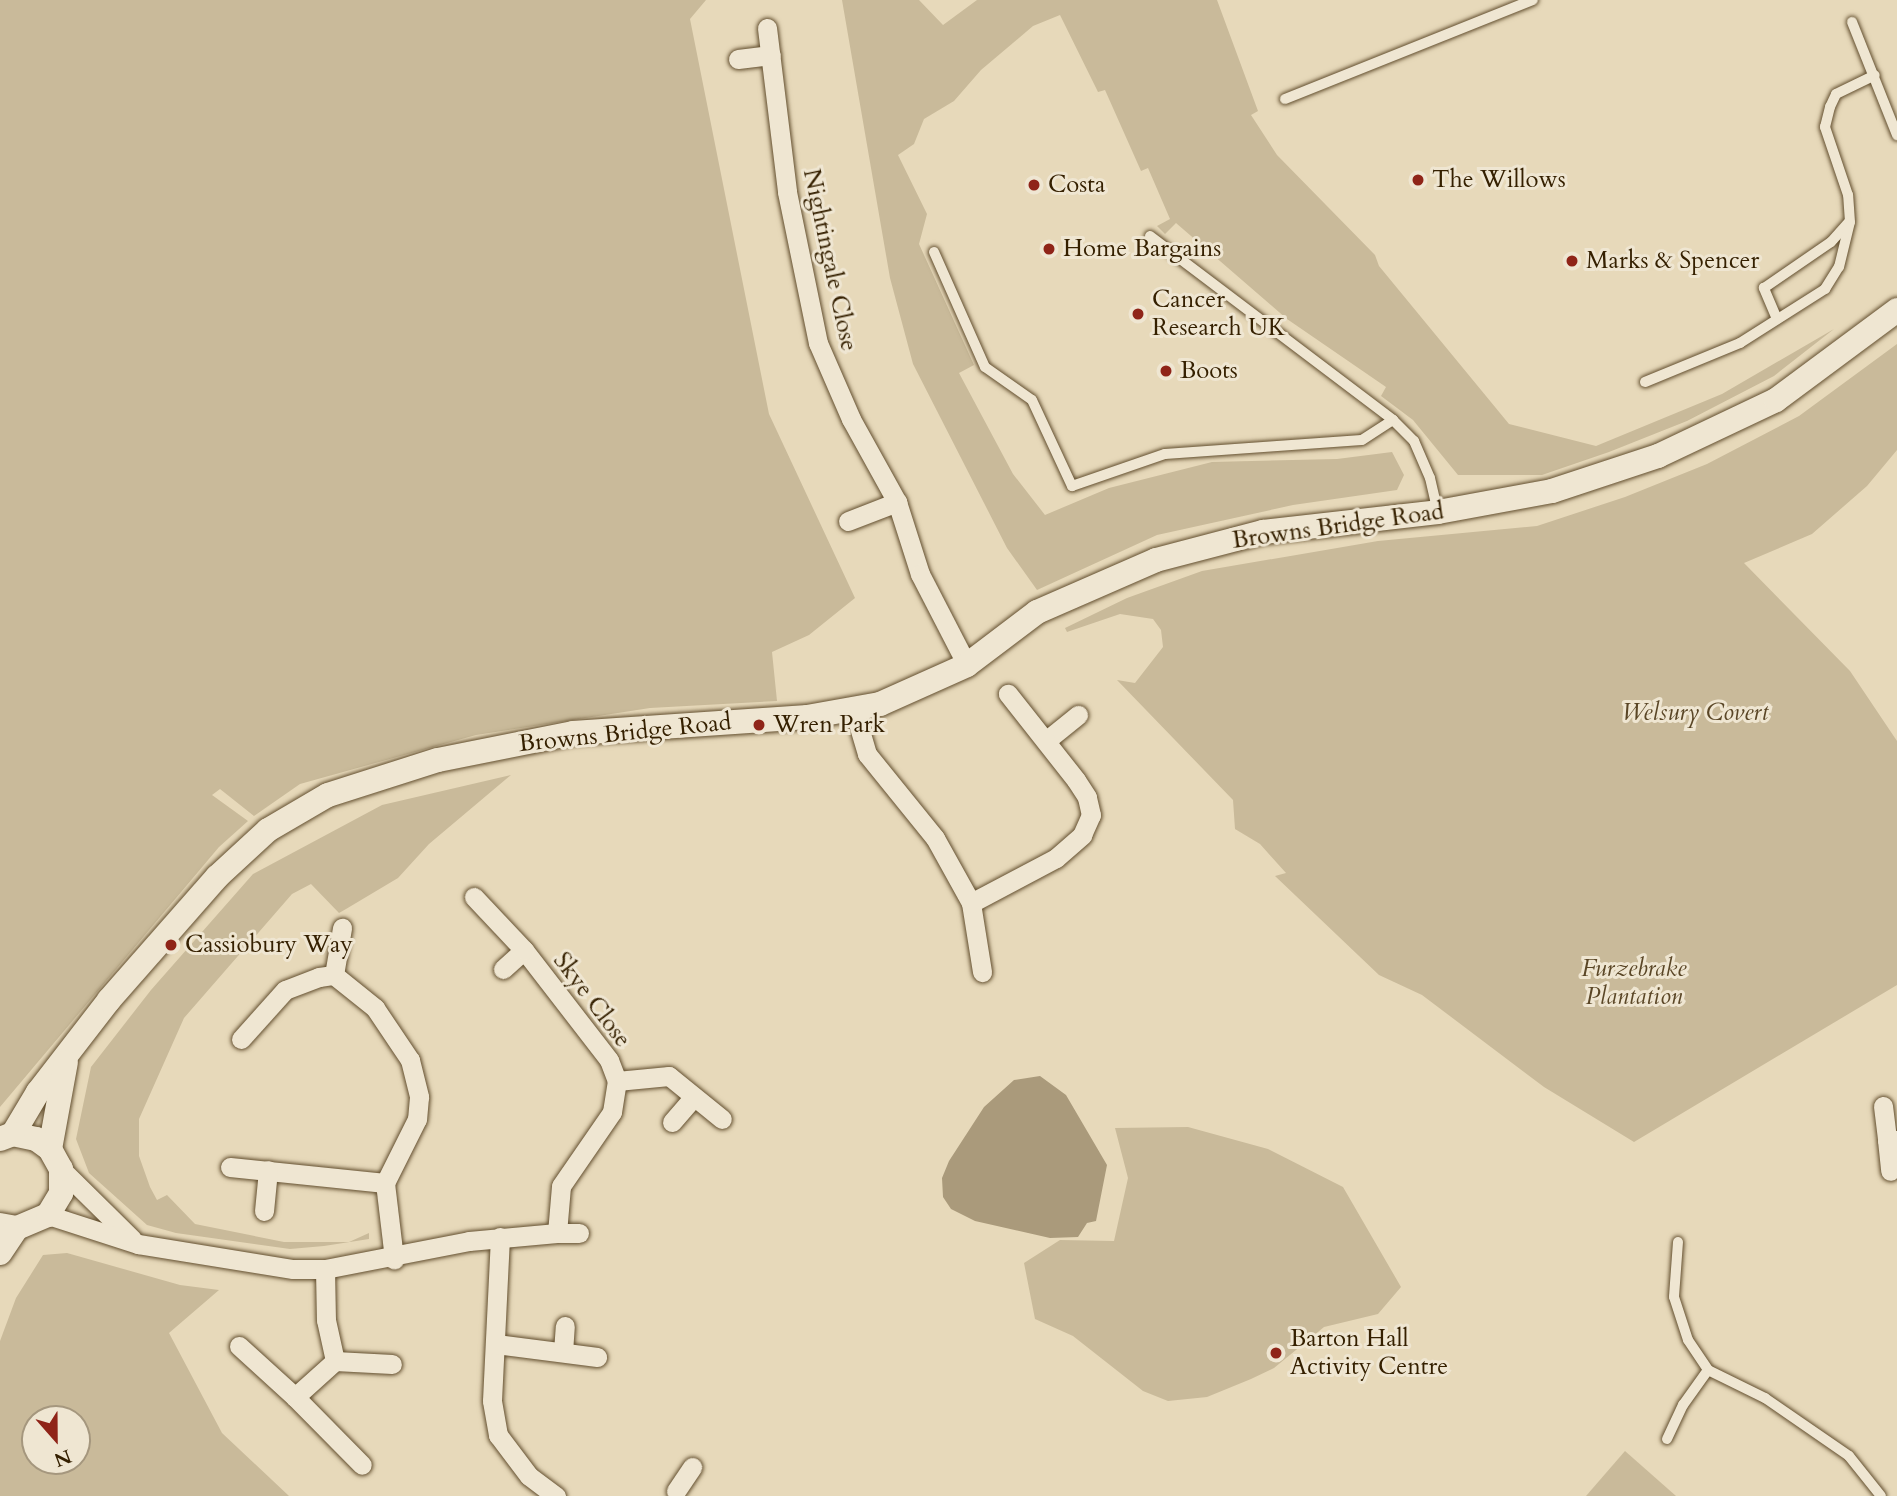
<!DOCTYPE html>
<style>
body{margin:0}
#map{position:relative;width:1897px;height:1496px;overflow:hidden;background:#e7d9ba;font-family:Cardo,serif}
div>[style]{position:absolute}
.green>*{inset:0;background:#c9ba9a}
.water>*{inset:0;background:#aa9a7b}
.roads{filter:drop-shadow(0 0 2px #624e2e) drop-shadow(0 0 2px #624e2e)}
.service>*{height:10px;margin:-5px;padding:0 5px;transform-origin:5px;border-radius:5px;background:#efe6d2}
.minor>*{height:19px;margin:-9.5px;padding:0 9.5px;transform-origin:9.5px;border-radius:9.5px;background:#efe6d2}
.tertiary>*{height:24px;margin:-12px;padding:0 12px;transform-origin:12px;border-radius:12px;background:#efe6d2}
.dots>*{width:19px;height:19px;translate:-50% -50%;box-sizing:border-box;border:4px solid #efe6d2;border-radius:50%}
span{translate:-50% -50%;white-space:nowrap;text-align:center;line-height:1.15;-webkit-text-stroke:6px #efe6d2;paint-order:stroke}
.poi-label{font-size:24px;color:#352000}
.left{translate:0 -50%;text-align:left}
.street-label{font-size:24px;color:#352000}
.park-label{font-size:24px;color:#5a4626;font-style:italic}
.north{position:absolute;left:21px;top:1405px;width:70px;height:70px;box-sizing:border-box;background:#efe6d2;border:2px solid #a5977e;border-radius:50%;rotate:159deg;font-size:19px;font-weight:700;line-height:28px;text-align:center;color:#352000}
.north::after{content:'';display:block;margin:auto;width:24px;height:32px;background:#8f2418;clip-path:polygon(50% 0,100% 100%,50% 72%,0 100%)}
</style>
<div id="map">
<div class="green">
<i style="clip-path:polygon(0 0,706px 0,690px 19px,769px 414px,855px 598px,809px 635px,772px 652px,777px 701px,650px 708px,476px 735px,300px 784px,254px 816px,220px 789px,212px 795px,248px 821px,219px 847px,0 1107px)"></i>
<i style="clip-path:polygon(842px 0,919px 0,943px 25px,977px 0,1217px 0,1258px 111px,1251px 115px,1277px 155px,1375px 255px,1379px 266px,1509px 424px,1596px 446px,1722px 394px,1834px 329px,1774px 376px,1687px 421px,1609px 452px,1542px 475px,1458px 475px,1413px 420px,1381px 396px,1386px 387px,1287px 319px,1176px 223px,1165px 234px,1157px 226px,1170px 219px,1148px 168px,1141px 171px,1105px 90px,1098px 92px,1060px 15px,1033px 26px,981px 70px,954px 101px,924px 119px,914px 144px,898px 155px,927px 214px,919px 244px,974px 365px,959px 373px,1013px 474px,1045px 515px,1109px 488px,1212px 462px,1337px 459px,1392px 452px,1404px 475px,1397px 490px,1293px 505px,1157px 535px,1037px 590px,1007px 548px,913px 364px,890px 278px)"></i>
<i style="clip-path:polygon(1897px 344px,1897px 450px,1867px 486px,1812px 534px,1744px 563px,1850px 671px,1897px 741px,1897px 985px,1634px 1142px,1544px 1087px,1422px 995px,1379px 975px,1275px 876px,1286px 873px,1260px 844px,1235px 829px,1233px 800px,1117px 680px,1135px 683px,1163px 647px,1161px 630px,1153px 619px,1120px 614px,1067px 632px,1065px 628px,1127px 598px,1202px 571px,1378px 541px,1537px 526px,1625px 497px,1707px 464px,1799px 416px)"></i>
<i style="clip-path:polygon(511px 775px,429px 844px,398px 878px,346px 909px,339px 913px,311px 884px,292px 894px,184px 1018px,139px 1119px,139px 1156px,150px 1187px,157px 1200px,167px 1195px,195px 1224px,284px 1242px,349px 1242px,369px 1233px,369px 1239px,324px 1246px,290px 1249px,176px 1233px,147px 1225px,89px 1173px,76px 1139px,91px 1067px,151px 990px,253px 874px,382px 805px)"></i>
<i style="clip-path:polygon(1188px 1127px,1268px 1149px,1343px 1187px,1401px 1287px,1378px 1314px,1324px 1327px,1274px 1368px,1251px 1379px,1207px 1397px,1168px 1401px,1143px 1391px,1073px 1336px,1035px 1319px,1024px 1263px,1060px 1240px,1114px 1241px,1128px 1178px,1115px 1128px)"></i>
<i style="clip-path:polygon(evenodd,67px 1253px,180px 1285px,219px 1290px,169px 1333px,222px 1433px,289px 1496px,0 1496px,0 1341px,16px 1298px,43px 1255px,67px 1253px,35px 1419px,77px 1419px,77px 1461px,35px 1461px,35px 1419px)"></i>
<i style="clip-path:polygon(1625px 1451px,1676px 1496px,1586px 1496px)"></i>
</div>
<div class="water">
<i style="clip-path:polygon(1040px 1076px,1066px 1095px,1107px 1165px,1096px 1221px,1087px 1223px,1078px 1237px,1050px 1238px,975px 1221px,951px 1209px,943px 1197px,942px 1178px,949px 1161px,984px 1107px,1014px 1080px)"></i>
</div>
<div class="roads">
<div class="service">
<i style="left:1852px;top:22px;width:122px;rotate:68.3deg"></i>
<i style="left:1285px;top:99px;width:267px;rotate:-21.8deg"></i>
<i style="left:1150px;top:236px;width:305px;rotate:37.1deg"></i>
<i style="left:1393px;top:420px;width:30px;rotate:45deg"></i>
<i style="left:1414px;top:441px;width:40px;rotate:66.6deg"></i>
<i style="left:1430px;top:478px;width:35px;rotate:77deg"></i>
<i style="left:934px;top:252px;width:126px;rotate:66.1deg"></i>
<i style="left:985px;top:367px;width:57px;rotate:35.1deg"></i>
<i style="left:1032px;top:400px;width:95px;rotate:65.1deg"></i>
<i style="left:1072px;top:486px;width:98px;rotate:-19deg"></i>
<i style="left:1165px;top:454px;width:197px;rotate:-4.1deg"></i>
<i style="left:1362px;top:440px;width:37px;rotate:-33deg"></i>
<i style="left:1777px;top:319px;width:34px;rotate:-113deg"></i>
<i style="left:1764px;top:288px;width:81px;rotate:-34.5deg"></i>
<i style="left:1831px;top:242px;width:27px;rotate:-48deg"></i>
<i style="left:1645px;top:382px;width:103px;rotate:-22.3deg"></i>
<i style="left:1740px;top:343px;width:101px;rotate:-32.4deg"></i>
<i style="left:1825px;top:289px;width:26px;rotate:-58deg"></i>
<i style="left:1839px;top:267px;width:46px;rotate:-76.3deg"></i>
<i style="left:1850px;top:222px;width:27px;rotate:-94deg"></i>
<i style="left:1848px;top:195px;width:72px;rotate:-108.7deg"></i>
<i style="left:1825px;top:127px;width:21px;rotate:-76deg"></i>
<i style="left:1830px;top:107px;width:14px;rotate:-65deg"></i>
<i style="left:1836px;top:94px;width:43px;rotate:-26deg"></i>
<i style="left:1678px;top:1242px;width:55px;rotate:94.2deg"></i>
<i style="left:1674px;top:1297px;width:45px;rotate:72deg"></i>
<i style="left:1688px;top:1340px;width:36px;rotate:56deg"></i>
<i style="left:1708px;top:1370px;width:64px;rotate:26.2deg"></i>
<i style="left:1765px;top:1398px;width:102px;rotate:34.6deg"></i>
<i style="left:1849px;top:1456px;width:51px;rotate:51.3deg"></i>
<i style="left:1667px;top:1439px;width:38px;rotate:-65deg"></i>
<i style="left:1683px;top:1405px;width:43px;rotate:-54.5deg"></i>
</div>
<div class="minor">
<i style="left:767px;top:28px;width:165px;rotate:83deg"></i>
<i style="left:787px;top:192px;width:154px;rotate:78.4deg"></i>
<i style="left:818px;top:343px;width:83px;rotate:66.5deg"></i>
<i style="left:851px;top:419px;width:95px;rotate:61deg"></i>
<i style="left:897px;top:502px;width:76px;rotate:72.3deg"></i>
<i style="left:920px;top:574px;width:102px;rotate:62.7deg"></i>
<i style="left:738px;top:59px;width:33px;rotate:-7deg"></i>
<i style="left:848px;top:521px;width:53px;rotate:-21.2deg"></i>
<i style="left:854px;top:710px;width:46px;rotate:73.5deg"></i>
<i style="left:867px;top:754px;width:108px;rotate:51deg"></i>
<i style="left:935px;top:838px;width:74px;rotate:61deg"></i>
<i style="left:971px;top:903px;width:70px;rotate:80.9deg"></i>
<i style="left:1047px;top:740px;width:40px;rotate:-39deg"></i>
<i style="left:971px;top:903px;width:96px;rotate:-27.9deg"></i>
<i style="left:1056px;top:858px;width:35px;rotate:-41deg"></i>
<i style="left:1082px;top:835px;width:22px;rotate:-66deg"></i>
<i style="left:1091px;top:815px;width:18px;rotate:-103deg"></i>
<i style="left:1087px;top:797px;width:20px;rotate:-123deg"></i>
<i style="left:1076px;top:780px;width:110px;rotate:-128.3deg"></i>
<i style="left:503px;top:969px;width:28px;rotate:-42deg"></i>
<i style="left:334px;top:975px;width:48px;rotate:-80.3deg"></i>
<i style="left:241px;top:1039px;width:66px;rotate:-48.1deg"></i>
<i style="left:285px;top:990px;width:36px;rotate:-21deg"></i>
<i style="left:319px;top:977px;width:15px;rotate:-8deg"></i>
<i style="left:334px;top:975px;width:53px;rotate:38.8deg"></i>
<i style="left:375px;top:1008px;width:63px;rotate:56.1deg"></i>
<i style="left:410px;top:1060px;width:38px;rotate:76deg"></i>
<i style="left:419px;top:1097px;width:22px;rotate:95deg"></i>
<i style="left:417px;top:1119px;width:72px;rotate:116.6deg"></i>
<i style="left:385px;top:1183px;width:77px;rotate:83.2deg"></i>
<i style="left:617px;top:1081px;width:52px;rotate:-5.5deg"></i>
<i style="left:669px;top:1076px;width:68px;rotate:39.1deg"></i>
<i style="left:1883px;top:1106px;width:34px;rotate:83deg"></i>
<i style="left:1887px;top:1140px;width:10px"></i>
<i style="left:672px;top:1122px;width:33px;rotate:-49deg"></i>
<i style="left:1887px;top:1140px;width:31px;rotate:84deg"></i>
<i style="left:230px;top:1167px;width:156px;rotate:5.9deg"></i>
<i style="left:61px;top:1169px;width:100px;rotate:44.6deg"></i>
<i style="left:264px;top:1211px;width:41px;rotate:-84.4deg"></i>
<i style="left:48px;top:1215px;width:95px;rotate:17.9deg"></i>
<i style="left:138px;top:1244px;width:157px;rotate:9.2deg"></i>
<i style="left:293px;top:1269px;width:32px"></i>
<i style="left:325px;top:1269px;width:147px;rotate:-11deg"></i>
<i style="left:469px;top:1241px;width:88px;rotate:-5.2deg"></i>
<i style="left:557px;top:1233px;width:47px;rotate:-85.1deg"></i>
<i style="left:561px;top:1186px;width:90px;rotate:-55.4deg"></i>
<i style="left:612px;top:1112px;width:31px;rotate:-81deg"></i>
<i style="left:617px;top:1081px;width:22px;rotate:-111deg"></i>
<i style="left:609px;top:1060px;width:139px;rotate:-127.7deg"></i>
<i style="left:524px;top:950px;width:73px;rotate:-133.3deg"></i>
<i style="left:557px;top:1233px;width:22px"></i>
<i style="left:500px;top:1237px;width:164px;rotate:92.8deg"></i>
<i style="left:492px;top:1401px;width:35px;rotate:80deg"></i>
<i style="left:498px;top:1435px;width:51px;rotate:52.9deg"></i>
<i style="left:529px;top:1476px;width:34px;rotate:37deg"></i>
<i style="left:325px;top:1269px;width:51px;rotate:88.9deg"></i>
<i style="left:326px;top:1320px;width:42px;rotate:77.6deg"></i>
<i style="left:335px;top:1361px;width:54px;rotate:138deg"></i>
<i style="left:295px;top:1397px;width:95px;rotate:45.4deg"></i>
<i style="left:496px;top:1344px;width:102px;rotate:7.3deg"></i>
<i style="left:239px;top:1346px;width:76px;rotate:42.3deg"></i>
<i style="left:563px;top:1352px;width:26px;rotate:-86deg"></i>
<i style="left:335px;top:1361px;width:57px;rotate:3deg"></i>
<i style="left:676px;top:1491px;width:29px;rotate:-56deg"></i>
</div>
<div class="tertiary">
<i style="left:13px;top:1134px;width:49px;rotate:-59.2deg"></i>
<i style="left:38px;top:1092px;width:116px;rotate:-52.3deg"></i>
<i style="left:109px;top:1000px;width:164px;rotate:-48.7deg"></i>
<i style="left:217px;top:877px;width:69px;rotate:-42.7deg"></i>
<i style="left:268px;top:830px;width:69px;rotate:-30.3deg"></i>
<i style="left:328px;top:795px;width:115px;rotate:-17.7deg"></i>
<i style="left:438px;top:760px;width:138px;rotate:-11.3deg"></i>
<i style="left:573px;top:733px;width:235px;rotate:-3.9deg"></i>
<i style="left:807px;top:717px;width:74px;rotate:-10.1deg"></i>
<i style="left:880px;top:704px;width:95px;rotate:-24.1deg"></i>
<i style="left:967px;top:665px;width:88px;rotate:-37.1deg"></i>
<i style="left:1037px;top:612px;width:130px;rotate:-23.6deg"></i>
<i style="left:1156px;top:560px;width:111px;rotate:-14.7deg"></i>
<i style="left:1263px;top:532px;width:176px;rotate:-6.5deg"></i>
<i style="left:1438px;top:512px;width:116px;rotate:-10.4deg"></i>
<i style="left:1552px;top:491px;width:112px;rotate:-18.3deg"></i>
<i style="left:1658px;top:456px;width:131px;rotate:-25.4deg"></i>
<i style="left:1776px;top:400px;width:151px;rotate:-36.6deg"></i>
<i style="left:50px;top:1149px;width:88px;rotate:-79.6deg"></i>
<i style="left:0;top:1225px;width:17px;rotate:10deg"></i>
<i style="left:17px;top:1228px;width:34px;rotate:-23deg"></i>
<i style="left:48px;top:1215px;width:26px;rotate:-59deg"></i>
<i style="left:61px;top:1193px;width:24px;rotate:-90deg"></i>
<i style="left:61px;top:1169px;width:23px;rotate:-119deg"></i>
<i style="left:50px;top:1149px;width:17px;rotate:-144deg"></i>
<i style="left:36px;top:1139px;width:24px;rotate:-168deg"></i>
<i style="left:13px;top:1134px;width:14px;rotate:159deg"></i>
<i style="left:0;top:1253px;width:30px;rotate:-56deg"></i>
</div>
</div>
<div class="dots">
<i style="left:1418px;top:180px;background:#8f2418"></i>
<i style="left:1034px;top:185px;background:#8f2418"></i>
<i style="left:1049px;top:249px;background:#8f2418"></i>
<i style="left:1572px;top:261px;background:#8f2418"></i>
<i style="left:1138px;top:314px;background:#8f2418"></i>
<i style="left:1166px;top:371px;background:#8f2418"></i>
<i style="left:759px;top:725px;background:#8f2418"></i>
<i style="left:171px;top:945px;background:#8f2418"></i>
<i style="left:1276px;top:1353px;background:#8f2418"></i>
</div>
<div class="poi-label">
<span class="left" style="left:1432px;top:180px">The Willows</span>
<span class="left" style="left:1048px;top:185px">Costa</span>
<span class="left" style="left:1063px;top:249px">Home Bargains</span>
<span class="left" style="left:1586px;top:261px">Marks &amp; Spencer</span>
<span class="left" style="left:1152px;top:314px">Cancer<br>Research UK</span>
<span class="left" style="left:1180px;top:371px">Boots</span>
<span class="left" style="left:773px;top:725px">Wren Park</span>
<span class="left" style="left:185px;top:945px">Cassiobury Way</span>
<span class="left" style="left:1290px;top:1353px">Barton Hall<br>Activity Centre</span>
</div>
<div class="street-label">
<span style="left:830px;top:260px;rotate:78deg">Nightingale Close</span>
<span style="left:1338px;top:526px;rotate:-8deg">Browns Bridge Road</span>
<span style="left:625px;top:733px;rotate:-6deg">Browns Bridge Road</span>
<span style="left:592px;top:1000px;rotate:53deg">Skye Close</span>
</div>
<div class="park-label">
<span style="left:1695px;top:713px">Welsury Covert</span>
<span style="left:1634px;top:983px">Furzebrake<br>Plantation</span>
</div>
<div class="north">N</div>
</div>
